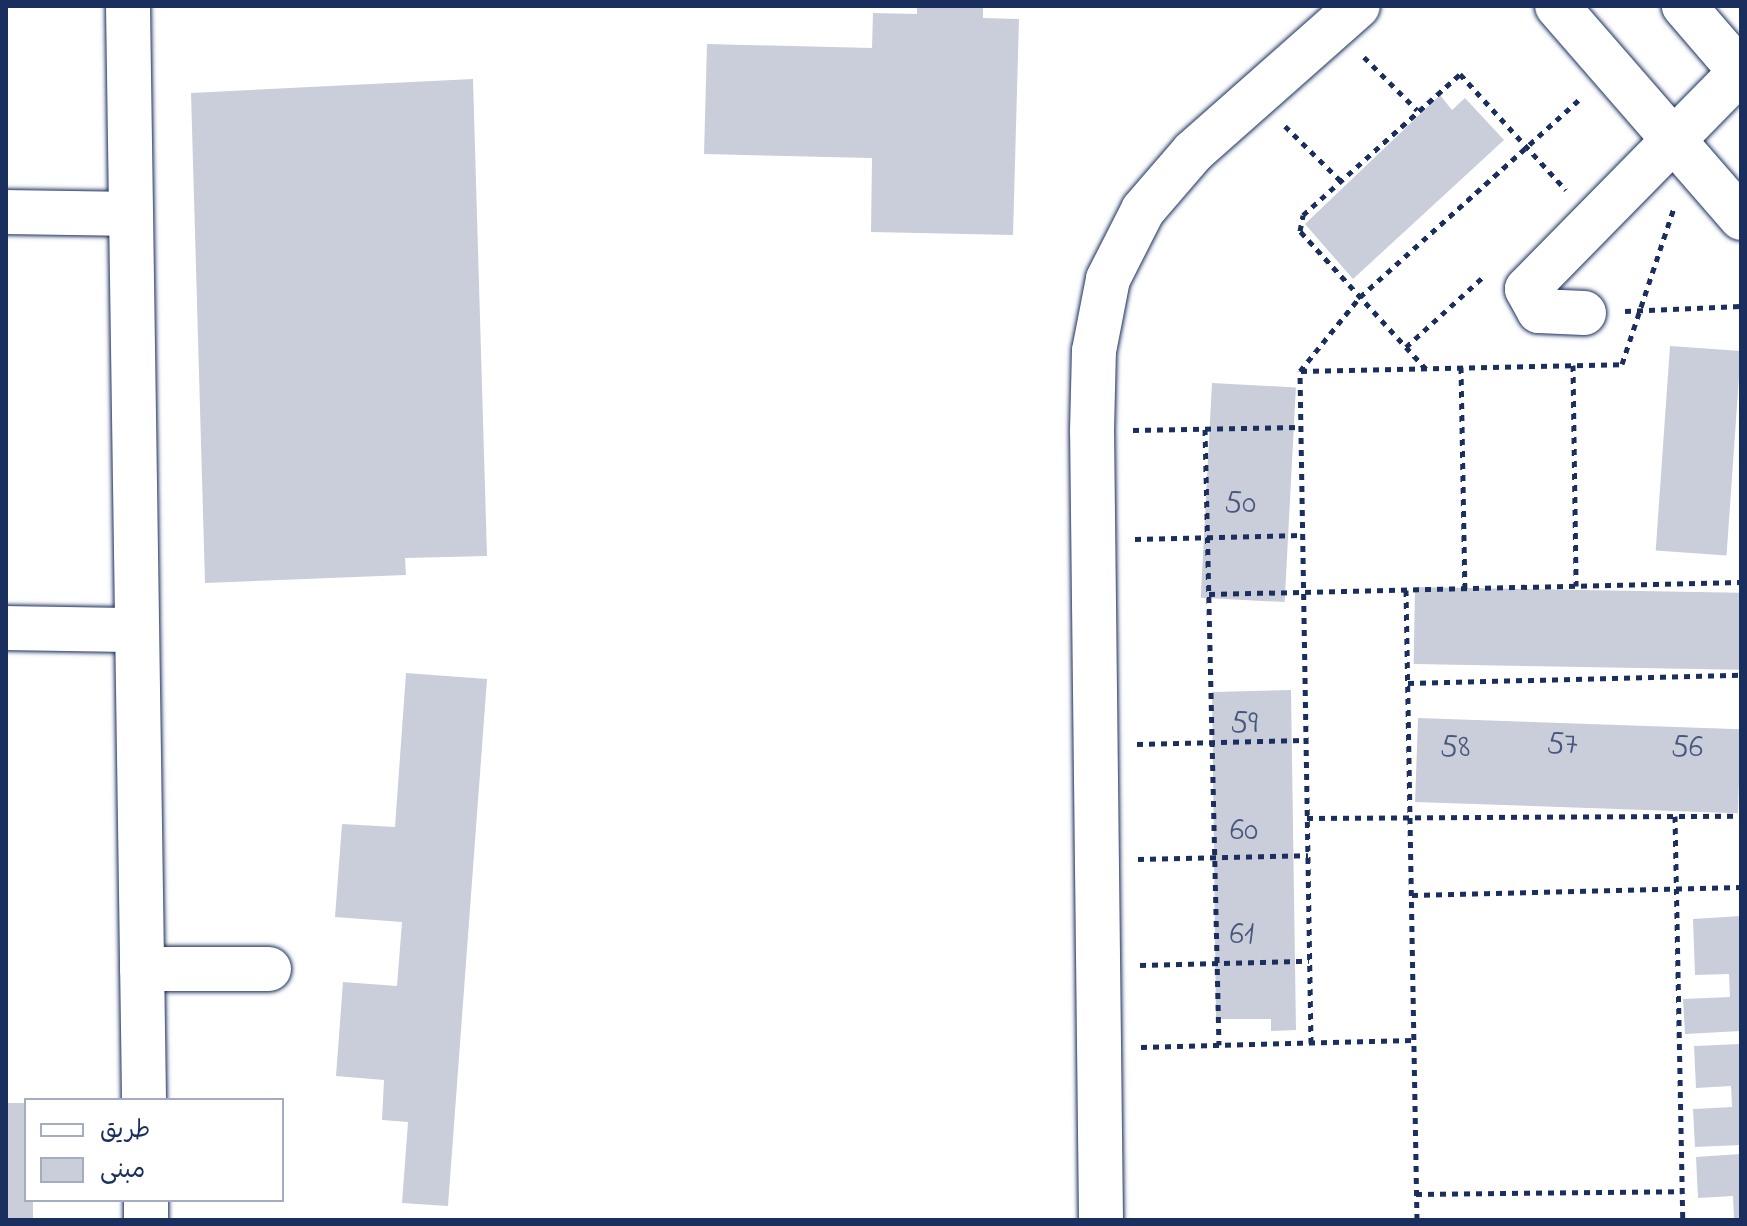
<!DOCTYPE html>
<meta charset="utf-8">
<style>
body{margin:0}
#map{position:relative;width:1747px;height:1226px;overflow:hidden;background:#fff;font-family:"Indie Flower","Playpen Sans Arabic",sans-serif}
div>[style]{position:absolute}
.building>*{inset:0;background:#caceda;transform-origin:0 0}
.path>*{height:5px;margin-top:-2.5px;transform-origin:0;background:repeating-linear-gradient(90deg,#1b2f5e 0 6px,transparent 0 12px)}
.roads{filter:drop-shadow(0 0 2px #1b2f5e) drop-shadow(0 0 2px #1b2f5e)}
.minor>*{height:44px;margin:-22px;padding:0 22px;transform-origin:22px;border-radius:22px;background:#fff}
span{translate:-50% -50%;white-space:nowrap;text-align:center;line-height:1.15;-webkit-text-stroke:6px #fff;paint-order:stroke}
.number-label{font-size:32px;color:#47577d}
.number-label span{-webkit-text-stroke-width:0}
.frame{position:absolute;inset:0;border:8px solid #1b2f5e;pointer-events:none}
.legend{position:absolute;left:24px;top:1098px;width:260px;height:104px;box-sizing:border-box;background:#fff;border:2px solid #a4acbf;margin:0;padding:10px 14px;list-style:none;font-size:24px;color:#1b2f5e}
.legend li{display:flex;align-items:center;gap:16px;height:40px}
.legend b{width:40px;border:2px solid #a4acbf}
</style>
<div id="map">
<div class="building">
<i style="clip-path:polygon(917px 6px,983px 6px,983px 18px,1019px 19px,1013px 235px,871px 232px,872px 158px,704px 154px,707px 44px,872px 48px,873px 13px,917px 14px)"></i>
<i style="clip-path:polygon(473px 79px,487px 556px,405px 558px,406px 575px,205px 583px,191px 93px)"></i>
<i style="clip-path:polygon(1440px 95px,1452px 110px,1465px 98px,1504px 140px,1353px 279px,1305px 224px)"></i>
<i style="left:1670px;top:346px;width:71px;height:205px;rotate:4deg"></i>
<i style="left:1212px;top:383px;width:84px;height:215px;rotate:3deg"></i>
<i style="left:1415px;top:587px;width:326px;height:77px;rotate:1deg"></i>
<i style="clip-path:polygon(406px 673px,487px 679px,448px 1206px,402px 1203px,408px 1122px,382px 1120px,384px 1080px,336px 1076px,343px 982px,397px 986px,402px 922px,335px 917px,342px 824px,395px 827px)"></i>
<i style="clip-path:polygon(1291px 690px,1296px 1030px,1271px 1031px,1271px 1019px,1216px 1019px,1212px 692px)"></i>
<i style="left:1418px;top:718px;width:323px;height:84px;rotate:2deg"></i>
<i style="clip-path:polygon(1741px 916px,1741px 1031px,1685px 1034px,1683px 999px,1730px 997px,1729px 974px,1695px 975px,1693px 919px)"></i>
<i style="clip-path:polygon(1741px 1044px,1741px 1145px,1695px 1147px,1693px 1109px,1732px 1107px,1731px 1086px,1696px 1088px,1694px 1046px)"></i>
<i style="clip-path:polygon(6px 1103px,26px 1103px,26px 1200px,33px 1200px,33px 1220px,6px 1220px)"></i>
<i style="clip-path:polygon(1741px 1154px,1741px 1220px,1734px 1220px,1733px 1196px,1698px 1198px,1696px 1157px)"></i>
</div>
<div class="path">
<i style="left:1364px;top:57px;width:75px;rotate:45deg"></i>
<i style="left:1285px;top:126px;width:78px;rotate:44.5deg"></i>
<i style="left:1625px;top:311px;width:116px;rotate:-2.5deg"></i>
<i style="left:1406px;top:347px;width:107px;rotate:-42.3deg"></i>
<i style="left:1573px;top:365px;width:221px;rotate:89.2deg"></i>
<i style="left:1461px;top:367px;width:222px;rotate:89deg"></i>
<i style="left:1426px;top:369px;width:187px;rotate:-132.4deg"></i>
<i style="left:1300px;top:231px;width:16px;rotate:-79deg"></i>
<i style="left:1303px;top:215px;width:211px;rotate:-41.9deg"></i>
<i style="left:1460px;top:74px;width:157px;rotate:47.6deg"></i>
<i style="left:1301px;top:371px;width:321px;rotate:-1.2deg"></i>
<i style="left:1622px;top:364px;width:164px;rotate:-71.6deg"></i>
<i style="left:1205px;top:429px;width:616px;rotate:88.7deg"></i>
<i style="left:1133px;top:430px;width:168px;rotate:-1deg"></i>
<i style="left:1135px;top:539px;width:167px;rotate:-1.4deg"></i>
<i style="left:1406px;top:590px;width:630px;rotate:89deg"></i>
<i style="left:1209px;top:594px;width:532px;rotate:-1.29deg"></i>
<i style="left:1408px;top:683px;width:333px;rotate:-1.4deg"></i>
<i style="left:1137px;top:744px;width:168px;rotate:-1.4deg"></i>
<i style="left:1675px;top:816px;width:404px;rotate:88.9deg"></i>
<i style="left:1307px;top:818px;width:434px;rotate:-0.3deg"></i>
<i style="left:1138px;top:859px;width:170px;rotate:-1.3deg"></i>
<i style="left:1412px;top:895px;width:329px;rotate:-1.4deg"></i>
<i style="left:1140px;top:965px;width:169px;rotate:-1.4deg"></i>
<i style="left:1311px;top:1043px;width:672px;rotate:-90.94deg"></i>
<i style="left:1300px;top:371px;width:95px;rotate:-51deg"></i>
<i style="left:1360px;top:297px;width:296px;rotate:-42deg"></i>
<i style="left:1141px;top:1047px;width:272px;rotate:-1.5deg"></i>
<i style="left:1416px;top:1194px;width:266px;rotate:-0.6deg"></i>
</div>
<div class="roads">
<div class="minor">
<i style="left:128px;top:6px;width:1094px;rotate:89.16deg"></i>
<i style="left:1557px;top:6px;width:281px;rotate:49deg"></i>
<i style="left:6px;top:212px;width:125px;rotate:0.9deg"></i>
<i style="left:1584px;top:313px;width:45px;rotate:-177.5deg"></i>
<i style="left:1539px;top:311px;width:25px;rotate:-119deg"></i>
<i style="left:1527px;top:289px;width:297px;rotate:-45.5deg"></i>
<i style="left:1735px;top:77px;width:13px;rotate:-94deg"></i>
<i style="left:1734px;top:64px;width:77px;rotate:-130.8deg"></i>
<i style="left:6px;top:628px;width:131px;rotate:0.9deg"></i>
<i style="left:142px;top:969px;width:127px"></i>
<i style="left:146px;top:1200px;width:20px;rotate:90deg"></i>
<i style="left:1101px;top:1220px;width:789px;rotate:-90.65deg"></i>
<i style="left:1092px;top:431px;width:80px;rotate:-88.6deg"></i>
<i style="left:1094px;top:351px;width:73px;rotate:-79deg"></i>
<i style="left:1108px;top:279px;width:77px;rotate:-63.1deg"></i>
<i style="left:1143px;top:210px;width:77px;rotate:-49.2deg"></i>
<i style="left:1193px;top:152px;width:220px;rotate:-41.5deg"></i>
</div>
</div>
<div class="number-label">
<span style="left:1240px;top:505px">50</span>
<span style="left:1244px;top:725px">59</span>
<span style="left:1562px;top:746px">57</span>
<span style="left:1455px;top:749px">58</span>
<span style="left:1687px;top:749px">56</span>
<span style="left:1244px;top:832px">60</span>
<span style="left:1242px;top:936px">61</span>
</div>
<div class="frame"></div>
<ul class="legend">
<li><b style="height:10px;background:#fff"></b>طريق</li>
<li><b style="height:22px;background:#caceda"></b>مبنى</li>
</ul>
</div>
